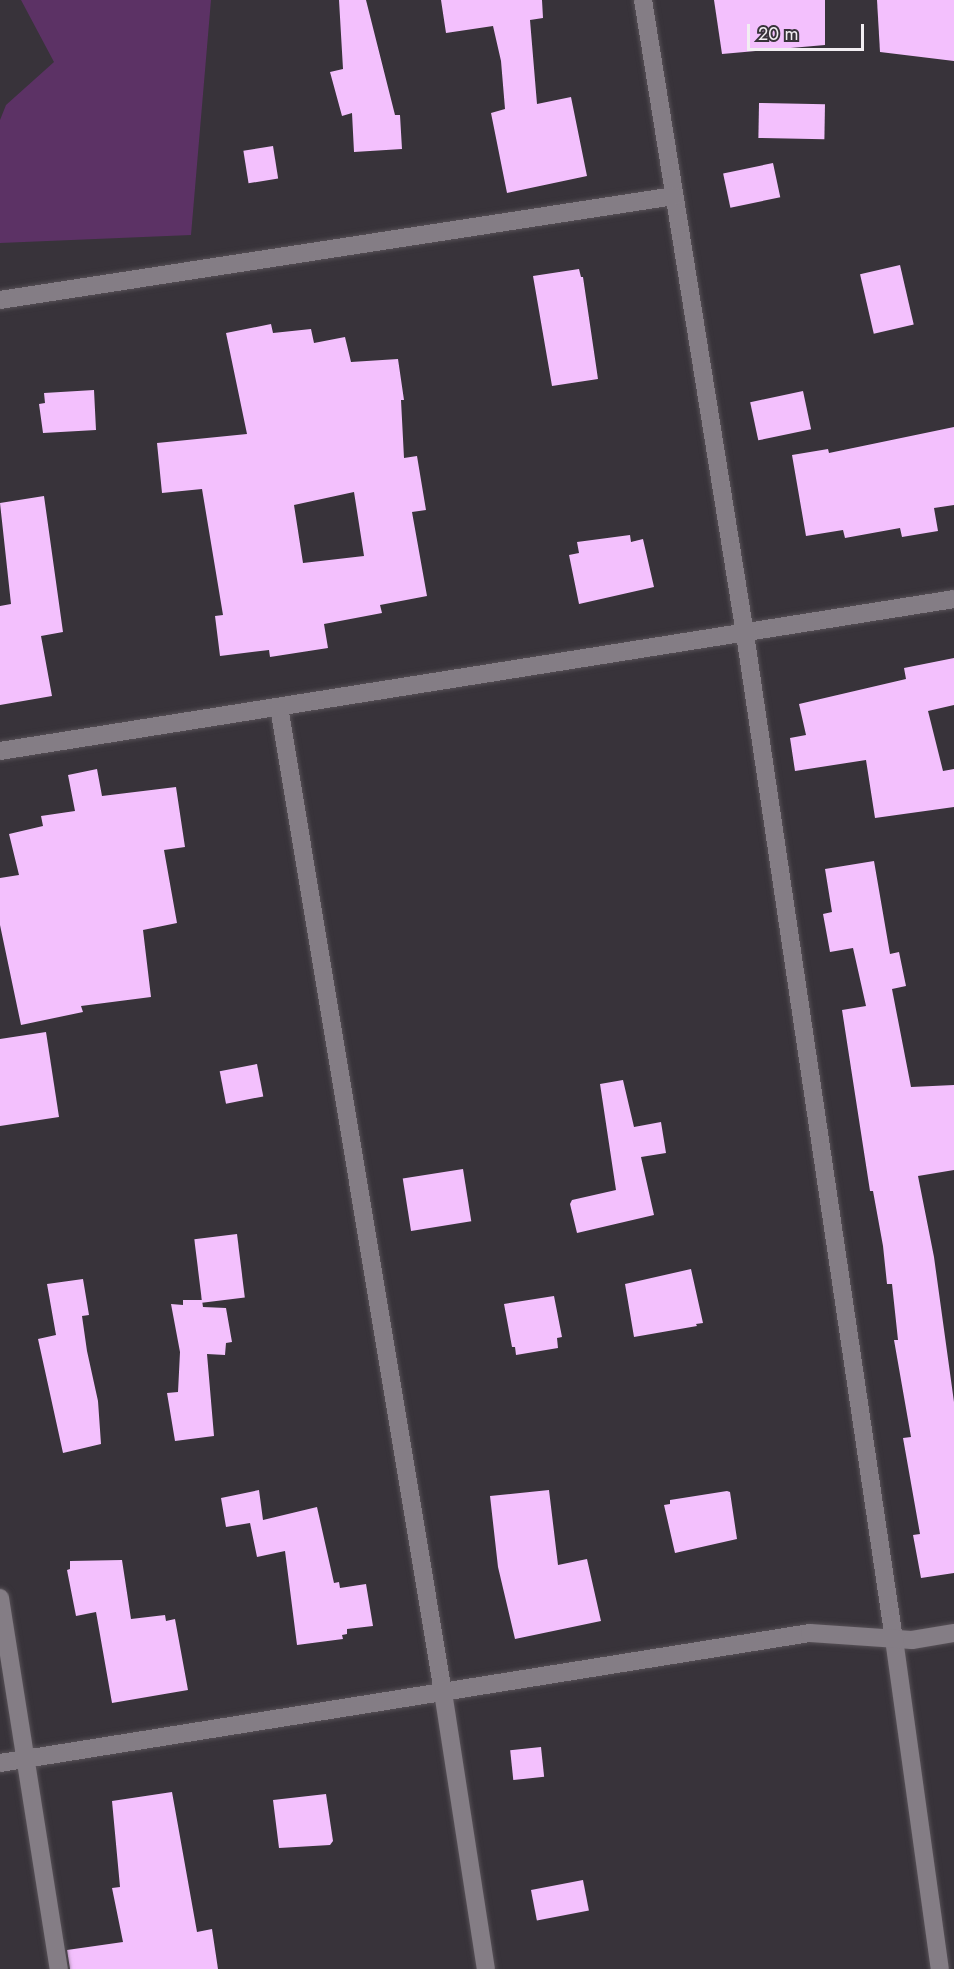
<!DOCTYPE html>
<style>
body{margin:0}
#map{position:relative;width:954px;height:1969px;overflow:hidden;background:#38333a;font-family:Jost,sans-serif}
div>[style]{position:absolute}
.green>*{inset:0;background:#5c3265}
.building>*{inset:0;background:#f3c0fd;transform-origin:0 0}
.roads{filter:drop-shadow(0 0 2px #575157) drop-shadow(0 0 2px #575157)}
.minor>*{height:18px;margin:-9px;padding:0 9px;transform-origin:9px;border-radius:9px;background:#847d85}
span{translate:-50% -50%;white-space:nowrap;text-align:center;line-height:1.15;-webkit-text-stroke:6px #38333a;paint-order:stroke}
.scale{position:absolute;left:747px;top:24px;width:117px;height:27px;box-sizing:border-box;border:3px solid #f2eef2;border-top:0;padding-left:8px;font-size:18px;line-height:21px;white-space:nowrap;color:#f2eef2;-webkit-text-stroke:4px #38333a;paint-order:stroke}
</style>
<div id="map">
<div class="green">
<i style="clip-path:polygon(21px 0,211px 0,191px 235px,0 243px,0 120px,6px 105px,54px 62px)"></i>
</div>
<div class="building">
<i style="clip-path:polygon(339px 0,366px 0,395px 115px,400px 115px,402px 149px,354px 152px,352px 113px,342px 116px,330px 72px,343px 69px)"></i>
<i style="clip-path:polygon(441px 0,542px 0,543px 18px,530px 20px,537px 104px,571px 97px,587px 176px,507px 193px,491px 113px,505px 109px,501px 61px,493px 26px,446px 33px)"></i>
<i style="clip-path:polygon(714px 0,825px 0,825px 45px,722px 54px)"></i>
<i style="clip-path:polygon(877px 0,954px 0,954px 61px,880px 52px)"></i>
<i style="left:759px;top:103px;width:66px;height:35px;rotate:1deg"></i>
<i style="left:273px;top:146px;width:33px;height:30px;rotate:81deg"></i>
<i style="left:773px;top:163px;width:35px;height:51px;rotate:78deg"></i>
<i style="left:900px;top:265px;width:61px;height:41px;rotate:77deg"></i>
<i style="clip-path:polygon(579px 269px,581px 277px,583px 277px,598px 379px,552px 386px,533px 276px)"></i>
<i style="clip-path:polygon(evenodd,271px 324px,273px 333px,311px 329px,314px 343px,345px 337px,351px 362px,398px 359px,404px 400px,401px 400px,404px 458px,417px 456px,426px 510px,412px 512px,427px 596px,380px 605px,382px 613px,324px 624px,328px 648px,270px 657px,269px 650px,220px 656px,215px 616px,223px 615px,202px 489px,162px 493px,157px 443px,247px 434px,226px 333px,271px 324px,354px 492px,364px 556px,303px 563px,294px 505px,354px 492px)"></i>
<i style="clip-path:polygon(94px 390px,96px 430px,43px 433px,39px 404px,45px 403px,44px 393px)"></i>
<i style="left:803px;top:391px;width:39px;height:54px;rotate:78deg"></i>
<i style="clip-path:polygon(954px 427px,954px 505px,934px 508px,938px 531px,902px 537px,900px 528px,845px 538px,843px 530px,806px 536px,792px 455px,828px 449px,829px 453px)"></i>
<i style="clip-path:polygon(44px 496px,63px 632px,41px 636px,52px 696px,0 705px,0 606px,11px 604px,0 503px)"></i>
<i style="clip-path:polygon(630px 535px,631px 542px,643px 539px,654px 587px,579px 604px,569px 555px,579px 553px,577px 542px)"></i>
<i style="clip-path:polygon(954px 658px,954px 705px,928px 711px,943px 771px,954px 769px,954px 807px,875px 818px,866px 760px,795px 771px,790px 738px,806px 735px,799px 704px,906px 679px,904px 668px)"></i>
<i style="clip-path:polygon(97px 769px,102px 796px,176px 787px,185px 847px,164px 850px,177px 923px,143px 930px,151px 997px,81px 1006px,83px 1012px,21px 1025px,0 925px,0 878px,19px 875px,9px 834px,43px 826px,41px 816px,75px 811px,68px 775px)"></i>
<i style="clip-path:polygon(874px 861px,890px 954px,899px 952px,906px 986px,892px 989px,911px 1087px,954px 1085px,954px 1170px,918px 1176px,934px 1257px,954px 1402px,954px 1573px,921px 1578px,913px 1535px,920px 1534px,903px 1438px,911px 1437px,894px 1340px,898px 1340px,892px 1284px,887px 1284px,883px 1246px,873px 1191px,870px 1191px,842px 1010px,866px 1006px,853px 948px,830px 952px,823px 914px,832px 912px,825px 869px)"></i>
<i style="clip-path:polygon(46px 1032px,59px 1117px,0 1126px,0 1039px)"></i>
<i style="left:257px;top:1064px;width:33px;height:38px;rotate:79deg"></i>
<i style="clip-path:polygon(623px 1080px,634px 1127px,661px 1122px,666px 1153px,641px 1157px,654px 1215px,577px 1233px,570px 1204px,572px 1200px,616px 1190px,600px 1084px)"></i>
<i style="left:463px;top:1169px;width:53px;height:61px;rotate:81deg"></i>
<i style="left:237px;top:1234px;width:64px;height:43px;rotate:83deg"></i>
<i style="clip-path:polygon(691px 1269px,703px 1323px,696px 1324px,697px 1326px,634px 1337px,625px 1284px)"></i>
<i style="clip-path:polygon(83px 1279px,89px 1315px,82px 1316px,87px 1351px,98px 1401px,101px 1444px,63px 1453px,38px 1339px,56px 1335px,47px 1284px)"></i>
<i style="clip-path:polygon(554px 1296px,562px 1337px,557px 1338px,558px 1348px,516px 1355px,515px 1347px,512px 1347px,504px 1304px)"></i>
<i style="clip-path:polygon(183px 1300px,202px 1300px,203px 1307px,226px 1308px,232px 1342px,226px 1343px,225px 1355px,207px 1354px,214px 1436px,175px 1441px,167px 1393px,178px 1392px,180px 1352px,171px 1304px,183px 1305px)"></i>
<i style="clip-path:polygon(259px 1490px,263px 1520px,317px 1507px,334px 1583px,339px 1582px,340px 1588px,366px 1584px,373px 1626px,347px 1629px,347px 1634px,342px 1635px,343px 1639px,297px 1645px,285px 1551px,257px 1557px,250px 1523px,226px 1527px,221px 1498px)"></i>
<i style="clip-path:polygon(549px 1490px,558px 1565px,587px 1559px,601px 1621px,515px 1639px,498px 1567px,490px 1496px)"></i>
<i style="clip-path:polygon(727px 1491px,730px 1492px,737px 1539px,675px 1553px,664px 1505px,670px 1504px,670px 1500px)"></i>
<i style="clip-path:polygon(122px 1560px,131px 1619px,165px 1615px,166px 1621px,175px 1619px,188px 1690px,112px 1703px,96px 1612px,76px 1616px,67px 1570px,70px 1569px,70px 1561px)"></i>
<i style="left:541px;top:1747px;width:30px;height:31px;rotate:84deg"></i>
<i style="clip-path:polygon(172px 1792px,197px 1932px,212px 1929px,218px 1969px,70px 1969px,67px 1950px,123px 1942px,112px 1888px,120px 1887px,112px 1801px)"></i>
<i style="clip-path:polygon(326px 1794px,333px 1841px,330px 1845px,279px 1848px,273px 1800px)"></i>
<i style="left:583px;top:1880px;width:31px;height:53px;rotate:79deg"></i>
</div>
<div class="roads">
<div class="minor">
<i style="left:643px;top:0;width:642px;rotate:80.86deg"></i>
<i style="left:745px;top:634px;width:1016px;rotate:81.57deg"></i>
<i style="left:894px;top:1639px;width:333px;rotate:82.1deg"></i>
<i style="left:0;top:300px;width:682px;rotate:-8.77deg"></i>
<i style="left:279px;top:707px;width:999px;rotate:80.55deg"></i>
<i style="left:443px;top:1692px;width:280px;rotate:81.2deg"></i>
<i style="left:0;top:751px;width:966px;rotate:-9.05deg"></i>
<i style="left:0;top:1598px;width:376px;rotate:81deg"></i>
<i style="left:0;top:1763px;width:820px;rotate:-9.12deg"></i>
<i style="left:810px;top:1633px;width:102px;rotate:3.9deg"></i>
<i style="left:912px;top:1640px;width:43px;rotate:-9.5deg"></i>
</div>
</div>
<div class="scale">20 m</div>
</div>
